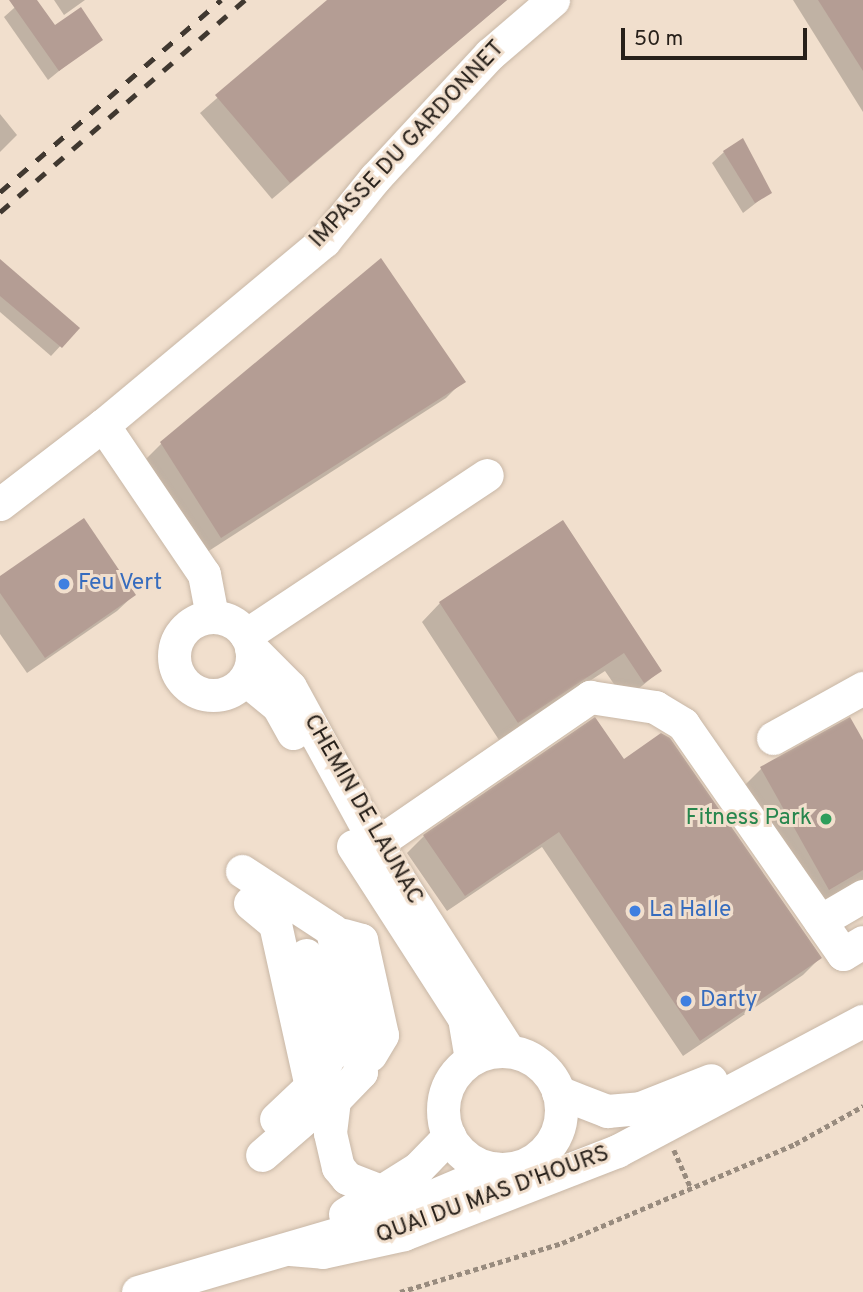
<!DOCTYPE html>
<style>
body{margin:0}
#map{position:relative;width:863px;height:1292px;overflow:hidden;background:#f1dfcd;font-family:Overpass,sans-serif}
div>[style]{position:absolute}
.shadow>*{inset:0;background:#0003}
.building>*{inset:0;background:#b49d94}
.path>*{height:4.5px;margin-top:-2.25px;transform-origin:0;background:repeating-linear-gradient(90deg,#988b7e 0 5px,transparent 0 8.5px)}
.roads{filter:drop-shadow(0 0 2px #c8b7a6) drop-shadow(0 0 2px #c8b7a6)}
.minor>*{height:33px;margin:-16.5px;padding:0 16.5px;transform-origin:16.5px;border-radius:16.5px;background:#fff}
.minor>.ring{margin:-16.5px;padding:0;box-sizing:content-box;background:none;border:33px solid #fff;border-radius:50%}
.rail>*{height:5px;margin-top:-2.5px;transform-origin:0;background:repeating-linear-gradient(90deg,#403830 0 12px,transparent 0 24px)}
.dots>*{width:19px;height:19px;translate:-50% -50%;box-sizing:border-box;border:4px solid #f1dfcd;border-radius:50%}
span{translate:-50% -50%;white-space:nowrap;text-align:center;line-height:1.15;-webkit-text-stroke:6px #f1dfcd;paint-order:stroke}
.street-label{font-size:23px;color:#27201a}
.shop-label{font-size:23px;color:#366cbe}
.left{translate:0 -50%;text-align:left}
.leisure-label{font-size:23px;color:#27864d}
.right{translate:-100% -50%;text-align:right}
.scale{position:absolute;left:621px;top:28px;width:186px;height:32px;box-sizing:border-box;border:4px solid #27201a;border-top:0;padding-left:9px;font-size:21px;line-height:24px;white-space:nowrap;color:#27201a;-webkit-text-stroke:5px #f1dfcd;paint-order:stroke}
</style>
<div id="map">
<div class="shadow">
<i style="clip-path:polygon(23px 0,35px 0,75px 58px,48px 80px,4px 17px)"></i>
<i style="clip-path:polygon(54px 0,85px 0,64px 15px)"></i>
<i style="clip-path:polygon(330px 0,507px 0,272px 199px,200px 113px)"></i>
<i style="clip-path:polygon(793px 0,863px 0,863px 112px)"></i>
<i style="clip-path:polygon(0 114px,17px 135px,0 152px)"></i>
<i style="clip-path:polygon(724px 152px,770px 192px,743px 213px,712px 163px)"></i>
<i style="clip-path:polygon(0 276px,77px 328px,51px 356px,0 312px)"></i>
<i style="clip-path:polygon(463px 381px,446px 398px,204px 554px,145px 460px,162px 443px)"></i>
<i style="clip-path:polygon(563px 523px,660px 671px,625px 700px,605px 671px,499px 740px,422px 622px,440px 603px)"></i>
<i style="clip-path:polygon(0 578px,134px 595px,117px 611px,27px 673px,0 634px)"></i>
<i style="clip-path:polygon(863px 744px,863px 887px,807px 910px,739px 791px,761px 769px)"></i>
<i style="clip-path:polygon(623px 762px,820px 958px,803px 975px,683px 1056px,542px 847px,447px 911px,407px 853px,424px 836px)"></i>
</div>
<div class="building">
<i style="clip-path:polygon(9px 0,37px 0,55px 25px,81px 7px,103px 40px,59px 71px)"></i>
<i style="clip-path:polygon(327px 0,507px 0,290px 183px,215px 95px)"></i>
<i style="clip-path:polygon(818px 0,863px 0,863px 71px)"></i>
<i style="clip-path:polygon(743px 138px,772px 193px,755px 203px,723px 151px)"></i>
<i style="clip-path:polygon(381px 258px,466px 382px,221px 538px,160px 442px)"></i>
<i style="clip-path:polygon(0 259px,80px 328px,62px 348px,0 296px)"></i>
<i style="clip-path:polygon(84px 518px,136px 595px,45px 658px,0 593px,0 576px)"></i>
<i style="clip-path:polygon(563px 520px,662px 671px,644px 683px,624px 653px,518px 723px,439px 602px)"></i>
<i style="clip-path:polygon(595px 717px,624px 759px,661px 733px,670px 738px,822px 958px,700px 1041px,559px 832px,465px 896px,423px 835px)"></i>
<i style="clip-path:polygon(850px 717px,863px 740px,863px 870px,829px 890px,760px 767px)"></i>
</div>
<div class="path">
<i style="left:674px;top:1150px;width:42px;rotate:65.9deg"></i>
<i style="left:400px;top:1292px;width:169px;rotate:-16.8deg"></i>
<i style="left:562px;top:1243px;width:253px;rotate:-23deg"></i>
<i style="left:795px;top:1144px;width:78px;rotate:-29.2deg"></i>
</div>
<div class="roads">
<div class="minor">
<i style="left:103px;top:425px;width:288px;rotate:-39.8deg"></i>
<i style="left:324px;top:241px;width:81px;rotate:-51deg"></i>
<i style="left:375px;top:178px;width:169px;rotate:-47.2deg"></i>
<i style="left:490px;top:54px;width:83px;rotate:-40.6deg"></i>
<i style="left:0;top:504px;width:130px;rotate:-37.5deg"></i>
<i style="left:103px;top:425px;width:180px;rotate:55.9deg"></i>
<i style="left:204px;top:574px;width:43px;rotate:79.2deg"></i>
<i class="ring" style="left:174px;top:617px;width:45px;height:45px"></i>
<i style="left:246px;top:635px;width:289px;rotate:-33.6deg"></i>
<i style="left:251px;top:648px;width:55px;rotate:45deg"></i>
<i style="left:290px;top:687px;width:179px;rotate:61.3deg"></i>
<i style="left:376px;top:844px;width:246px;rotate:57.3deg"></i>
<i style="left:245px;top:679px;width:43px;rotate:39.3deg"></i>
<i style="left:278px;top:706px;width:31px;rotate:61deg"></i>
<i style="left:773px;top:738px;width:103px;rotate:-29.1deg"></i>
<i style="left:376px;top:844px;width:260px;rotate:-34.5deg"></i>
<i style="left:590px;top:697px;width:66px;rotate:8.7deg"></i>
<i style="left:655px;top:707px;width:33px;rotate:31deg"></i>
<i style="left:683px;top:724px;width:280px;rotate:55.2deg"></i>
<i style="left:843px;top:954px;width:23px;rotate:-31deg"></i>
<i style="left:353px;top:846px;width:205px;rotate:57.2deg"></i>
<i style="left:464px;top:1018px;width:42px;rotate:80.3deg"></i>
<i style="left:242px;top:871px;width:108px;rotate:33.2deg"></i>
<i style="left:332px;top:930px;width:145px;rotate:78.5deg"></i>
<i style="left:361px;top:1072px;width:39px;rotate:134deg"></i>
<i style="left:334px;top:1100px;width:33px;rotate:149deg"></i>
<i style="left:306px;top:1117px;width:58px;rotate:139.2deg"></i>
<i style="left:250px;top:903px;width:33px;rotate:40deg"></i>
<i style="left:275px;top:924px;width:166px;rotate:77.5deg"></i>
<i style="left:311px;top:1086px;width:48px;rotate:136.7deg"></i>
<i style="left:820px;top:921px;width:50px;rotate:-30.2deg"></i>
<i style="left:344px;top:935px;width:18px;rotate:16deg"></i>
<i style="left:361px;top:940px;width:97px;rotate:77.5deg"></i>
<i style="left:382px;top:1035px;width:23px;rotate:121deg"></i>
<i style="left:306px;top:955px;width:104px;rotate:77.2deg"></i>
<i style="left:329px;top:1056px;width:20px;rotate:117deg"></i>
<i class="ring" style="left:443px;top:1051px;width:85px;height:85px"></i>
<i style="left:558px;top:1092px;width:53px;rotate:21.2deg"></i>
<i style="left:607px;top:1111px;width:33px;rotate:-5deg"></i>
<i style="left:640px;top:1108px;width:76px;rotate:-21.5deg"></i>
<i style="left:334px;top:1100px;width:33px;rotate:97deg"></i>
<i style="left:330px;top:1133px;width:35px;rotate:77deg"></i>
<i style="left:338px;top:1167px;width:14px;rotate:51deg"></i>
<i style="left:347px;top:1178px;width:40px;rotate:21deg"></i>
<i style="left:345px;top:1214px;width:86px;rotate:-32.2deg"></i>
<i style="left:418px;top:1168px;width:45px;rotate:-45.9deg"></i>
<i style="left:290px;top:1249px;width:33px;rotate:5deg"></i>
<i style="left:323px;top:1252px;width:83px;rotate:-12.5deg"></i>
<i style="left:404px;top:1234px;width:229px;rotate:-21.3deg"></i>
<i style="left:617px;top:1151px;width:278px;rotate:-27.9deg"></i>
<i style="left:138px;top:1292px;width:228px;rotate:-16.3deg"></i>
<i style="left:357px;top:1228px;width:151px;rotate:-23deg"></i>
</div>
</div>
<div class="rail">
<i style="left:0;top:192px;width:293px;rotate:-41deg"></i>
<i style="left:0;top:212px;width:324px;rotate:-40.9deg"></i>
</div>
<div class="dots">
<i style="left:64px;top:584px;background:#3f7fe0"></i>
<i style="left:826px;top:819px;background:#2e9e5b"></i>
<i style="left:635px;top:911px;background:#3f7fe0"></i>
<i style="left:686px;top:1001px;background:#3f7fe0"></i>
</div>
<div class="street-label">
<span style="left:408px;top:145px;rotate:-47deg">IMPASSE DU GARDONNET</span>
<span style="left:362px;top:810px;rotate:60deg">CHEMIN DE LAUNAC</span>
<span style="left:493px;top:1196px;rotate:-20deg">QUAI DU MAS D'HOURS</span>
</div>
<div class="shop-label">
<span class="left" style="left:78px;top:584px">Feu Vert</span>
<span class="left" style="left:649px;top:911px">La Halle</span>
<span class="left" style="left:700px;top:1001px">Darty</span>
</div>
<div class="leisure-label">
<span class="right" style="left:812px;top:819px">Fitness Park</span>
</div>
<div class="scale">50 m</div>
</div>
